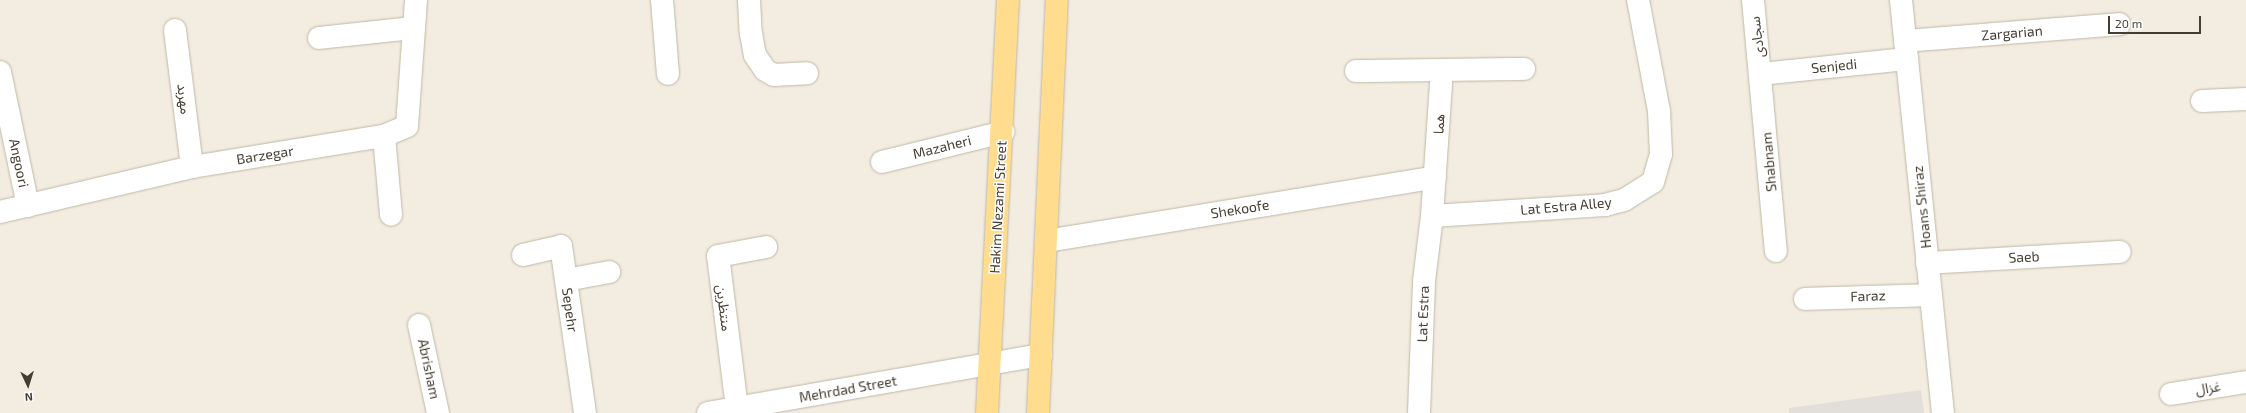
<!DOCTYPE html>
<meta charset="utf-8">
<style>
body{margin:0}
#map{position:relative;width:2246px;height:413px;overflow:hidden;background:#f3ede1;font-family:"Exo 2","Noto Sans Arabic",sans-serif}
div>[style]{position:absolute}
.parking>*{inset:0;background:#e2dfdb}
.roads{filter:drop-shadow(0 0 1px #c1b7a6) drop-shadow(0 0 1px #c1b7a6)}
.minor>*{height:22px;margin:-11px;padding:0 11px;transform-origin:11px;border-radius:11px;background:#fff}
.major>*{height:22px;margin:-11px;padding:0 11px;transform-origin:11px;border-radius:11px;background:#ffdc8e}
span{translate:-50% -50%;white-space:nowrap;text-align:center;line-height:1.15;-webkit-text-stroke:3px #fff;paint-order:stroke}
.street-label{font-size:14px;color:#443d32}
.north{position:absolute;left:8px;top:365px;width:40px;height:40px;-webkit-text-stroke:3px #fff;paint-order:stroke;rotate:176deg;font-size:11px;font-weight:700;line-height:16px;text-align:center;color:#443d32}
.north::after{content:'';display:block;margin:auto;width:14px;height:18px;background:#443d32;clip-path:polygon(50% 0,100% 100%,50% 72%,0 100%)}
.scale{position:absolute;left:2108px;top:16px;width:93px;height:18px;box-sizing:border-box;border:2px solid #443d32;border-top:0;padding-left:5px;font-size:12px;line-height:14px;white-space:nowrap;color:#443d32;-webkit-text-stroke:3px #fff;paint-order:stroke}
</style>
<div id="map">
<div class="parking">
<i style="clip-path:polygon(1921px 390px,1924px 413px,1789px 413px,1789px 408px)"></i>
</div>
<div class="roads">
<div class="minor">
<i style="left:662px;top:0;width:74px;rotate:85.4deg"></i>
<i style="left:749px;top:0;width:33px;rotate:87deg"></i>
<i style="left:751px;top:33px;width:22px;rotate:80deg"></i>
<i style="left:755px;top:55px;width:18px;rotate:56deg"></i>
<i style="left:765px;top:70px;width:10px;rotate:29deg"></i>
<i style="left:774px;top:75px;width:33px;rotate:-3deg"></i>
<i style="left:1753px;top:0;width:252px;rotate:84.8deg"></i>
<i style="left:1901px;top:0;width:415px;rotate:84.2deg"></i>
<i style="left:175px;top:30px;width:138px;rotate:82.9deg"></i>
<i style="left:319px;top:38px;width:95px;rotate:-6.1deg"></i>
<i style="left:1905px;top:41px;width:215px;rotate:-4.5deg"></i>
<i style="left:1356px;top:71px;width:168px;rotate:-0.7deg"></i>
<i style="left:0;top:72px;width:137px;rotate:78.2deg"></i>
<i style="left:1761px;top:74px;width:147px;rotate:-5.9deg"></i>
<i style="left:2202px;top:101px;width:44px;rotate:-2.6deg"></i>
<i style="left:384px;top:136px;width:79px;rotate:84.9deg"></i>
<i style="left:882px;top:162px;width:125px;rotate:-13.9deg"></i>
<i style="left:0;top:212px;width:197px;rotate:-13.2deg"></i>
<i style="left:192px;top:167px;width:194px;rotate:-9.2deg"></i>
<i style="left:384px;top:136px;width:25px;rotate:-23deg"></i>
<i style="left:407px;top:126px;width:126px;rotate:-85.9deg"></i>
<i style="left:1432px;top:216px;width:173px;rotate:-3.6deg"></i>
<i style="left:1605px;top:205px;width:20px;rotate:-15deg"></i>
<i style="left:1624px;top:200px;width:34px;rotate:-32deg"></i>
<i style="left:1653px;top:182px;width:29px;rotate:-74deg"></i>
<i style="left:1661px;top:154px;width:43px;rotate:-92.7deg"></i>
<i style="left:1659px;top:111px;width:113px;rotate:-100.7deg"></i>
<i style="left:1046px;top:241px;width:394px;rotate:-9.3deg"></i>
<i style="left:523px;top:255px;width:39px;rotate:-13deg"></i>
<i style="left:561px;top:246px;width:169px;rotate:81.8deg"></i>
<i style="left:1927px;top:263px;width:193px;rotate:-3.3deg"></i>
<i style="left:566px;top:280px;width:44px;rotate:-10.5deg"></i>
<i style="left:1805px;top:299px;width:126px;rotate:-1.8deg"></i>
<i style="left:419px;top:325px;width:90px;rotate:77.8deg"></i>
<i style="left:2171px;top:394px;width:76px;rotate:-9.1deg"></i>
<i style="left:737px;top:408px;width:153px;rotate:-97.1deg"></i>
<i style="left:718px;top:256px;width:49px;rotate:-10.6deg"></i>
<i style="left:708px;top:413px;width:338px;rotate:-9.9deg"></i>
<i style="left:1419px;top:413px;width:132px;rotate:-87.8deg"></i>
<i style="left:1424px;top:281px;width:65px;rotate:-83deg"></i>
<i style="left:1432px;top:216px;width:146px;rotate:-86.1deg"></i>
</div>
<div class="major">
<i style="left:987px;top:413px;width:414px;rotate:-87.1deg"></i>
<i style="left:1038px;top:413px;width:413px;rotate:-87.4deg"></i>
</div>
</div>
<div class="street-label">
<span style="left:2012px;top:33px;rotate:-5deg">Zargarian</span>
<span style="left:1757px;top:37px;rotate:-97deg">سجادی</span>
<span style="left:1834px;top:66px;rotate:-6deg">Senjedi</span>
<span style="left:184px;top:99px;rotate:83deg">مهربد</span>
<span style="left:1439px;top:124px;rotate:-86deg">هما</span>
<span style="left:942px;top:147px;rotate:-14deg">Mazaheri</span>
<span style="left:265px;top:155px;rotate:-9deg">Barzegar</span>
<span style="left:1769px;top:162px;rotate:-95deg">Shabnam</span>
<span style="left:19px;top:163px;rotate:78deg">Angoori</span>
<span style="left:1566px;top:206px;rotate:-5deg">Lat Estra Alley</span>
<span style="left:998px;top:207px;rotate:-87deg">Hakim Nezami Street</span>
<span style="left:1922px;top:207px;rotate:-96deg">Hoans Shiraz</span>
<span style="left:1240px;top:209px;rotate:-9deg">Shekoofe</span>
<span style="left:2024px;top:257px;rotate:-3deg">Saeb</span>
<span style="left:1868px;top:296px;rotate:-2deg">Faraz</span>
<span style="left:724px;top:308px;rotate:83deg">منتظرین</span>
<span style="left:570px;top:310px;rotate:82deg">Sepehr</span>
<span style="left:1423px;top:314px;rotate:-88deg">Lat Estra</span>
<span style="left:429px;top:369px;rotate:78deg">Abrisham</span>
<span style="left:2208px;top:388px;rotate:-9deg">غزال</span>
<span style="left:848px;top:389px;rotate:-10deg">Mehrdad Street</span>
</div>
<div class="north">N</div>
<div class="scale">20 m</div>
</div>
